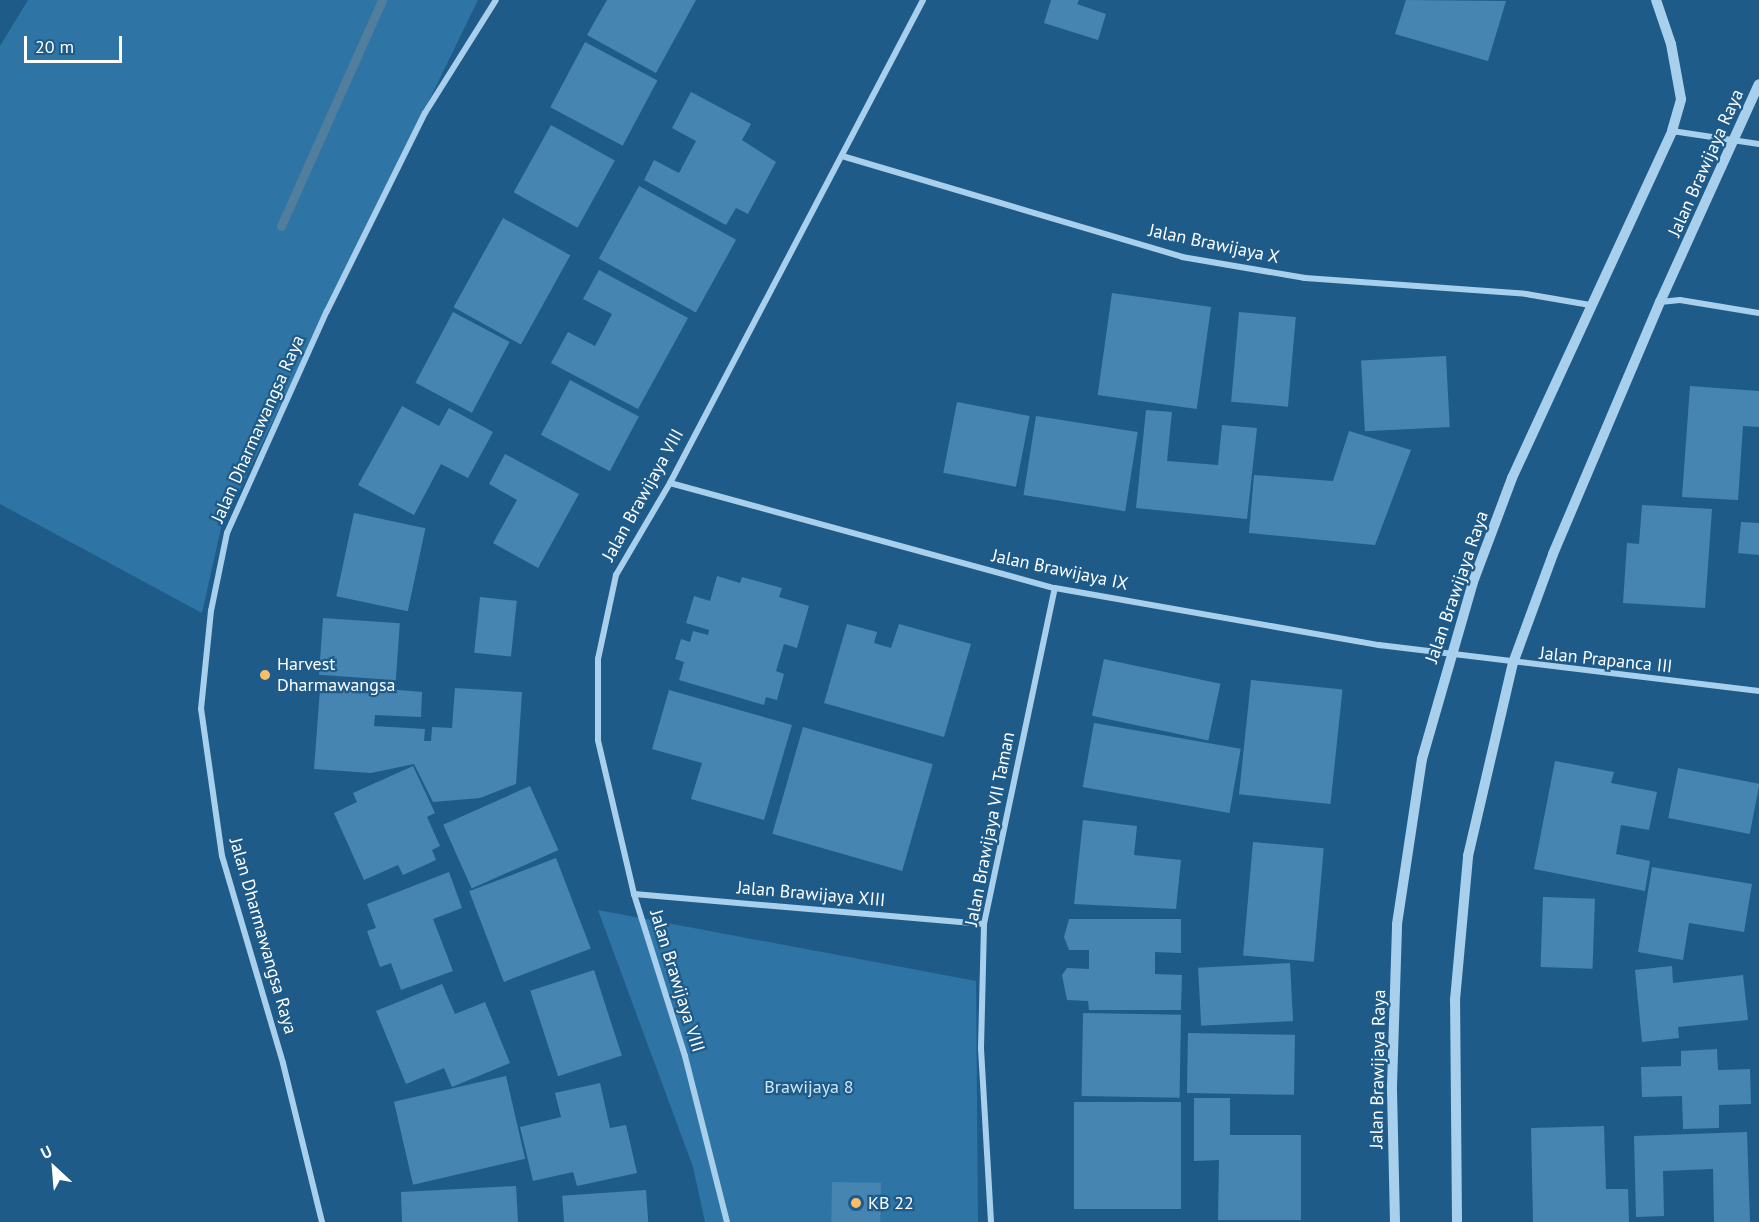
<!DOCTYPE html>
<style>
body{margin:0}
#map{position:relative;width:1759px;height:1222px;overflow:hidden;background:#1e5b89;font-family:"PT Sans",sans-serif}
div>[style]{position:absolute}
.green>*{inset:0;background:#2e74a5}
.stream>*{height:9px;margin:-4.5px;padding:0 4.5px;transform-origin:4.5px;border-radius:4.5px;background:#527e9e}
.building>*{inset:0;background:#4685b2;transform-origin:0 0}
.minor>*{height:6px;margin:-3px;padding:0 3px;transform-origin:3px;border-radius:3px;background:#a8d0ec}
.tertiary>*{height:10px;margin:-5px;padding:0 5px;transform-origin:5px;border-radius:5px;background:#a8d0ec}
.dots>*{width:16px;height:16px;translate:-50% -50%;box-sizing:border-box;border:3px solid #1e5b89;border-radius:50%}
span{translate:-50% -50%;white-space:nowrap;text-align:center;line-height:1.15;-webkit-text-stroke:4.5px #1e5b89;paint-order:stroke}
.street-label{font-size:18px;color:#fff}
.poi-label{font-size:18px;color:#fff}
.left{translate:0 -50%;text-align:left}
.park-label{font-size:18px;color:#cde7f8}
.north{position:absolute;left:24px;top:1138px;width:60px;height:60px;-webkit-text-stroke:4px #1e5b89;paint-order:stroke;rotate:334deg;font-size:16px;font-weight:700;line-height:24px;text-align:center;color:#fff}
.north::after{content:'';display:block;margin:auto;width:21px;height:27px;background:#fff;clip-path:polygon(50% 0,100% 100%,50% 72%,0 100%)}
.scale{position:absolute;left:24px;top:36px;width:98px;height:27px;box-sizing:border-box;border:3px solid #fff;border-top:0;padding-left:8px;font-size:18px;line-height:21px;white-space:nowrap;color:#fff;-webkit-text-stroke:4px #1e5b89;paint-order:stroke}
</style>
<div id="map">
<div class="green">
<i style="clip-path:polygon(28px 0,478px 0,221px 528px,202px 613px,0 504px,0 46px)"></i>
<i style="clip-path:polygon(598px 910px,976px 981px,978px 1222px,705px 1222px,693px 1167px)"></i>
</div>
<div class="stream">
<i style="left:281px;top:226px;width:248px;rotate:-65.9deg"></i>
</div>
<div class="building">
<i style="clip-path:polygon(607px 0,696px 0,656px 73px,587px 35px)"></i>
<i style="clip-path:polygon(1051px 0,1079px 0,1077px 4px,1106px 14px,1098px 40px,1044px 23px)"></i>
<i style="clip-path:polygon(1406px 0,1506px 1px,1488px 61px,1395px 34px)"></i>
<i style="left:585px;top:42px;width:82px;height:74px;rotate:28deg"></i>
<i style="clip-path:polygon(691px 92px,751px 124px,742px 140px,776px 162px,748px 214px,736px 208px,726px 225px,644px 180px,654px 160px,679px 173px,696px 141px,672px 128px)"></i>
<i style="left:551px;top:125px;width:73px;height:77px;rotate:29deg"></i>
<i style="left:639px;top:186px;width:111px;height:83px;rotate:29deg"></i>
<i style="left:503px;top:218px;width:77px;height:102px;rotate:29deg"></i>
<i style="clip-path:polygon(599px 270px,688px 318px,638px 409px,551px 363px,568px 332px,595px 346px,612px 314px,583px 299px)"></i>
<i style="left:1112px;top:293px;width:100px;height:103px;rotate:8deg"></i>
<i style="left:453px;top:312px;width:64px;height:80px;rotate:28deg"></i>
<i style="left:1239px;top:312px;width:57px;height:90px;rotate:5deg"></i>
<i style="left:1446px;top:356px;width:71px;height:85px;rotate:87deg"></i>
<i style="left:570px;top:380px;width:78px;height:62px;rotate:28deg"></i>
<i style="clip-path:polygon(1690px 386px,1759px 391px,1759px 427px,1743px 426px,1738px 500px,1682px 497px)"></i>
<i style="left:957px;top:402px;width:74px;height:72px;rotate:11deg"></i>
<i style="clip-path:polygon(402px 406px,439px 426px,449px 408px,493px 432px,468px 478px,441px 464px,414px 515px,358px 485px)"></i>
<i style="clip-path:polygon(1146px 410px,1172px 412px,1167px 461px,1218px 465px,1222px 425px,1257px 428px,1247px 519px,1136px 508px)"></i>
<i style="left:1036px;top:416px;width:103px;height:80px;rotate:9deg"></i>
<i style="clip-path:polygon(1349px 431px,1411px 450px,1375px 545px,1249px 533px,1254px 475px,1333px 481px)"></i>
<i style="clip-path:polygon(505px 454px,579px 494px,538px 568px,493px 543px,517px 500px,489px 484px)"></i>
<i style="clip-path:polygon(1642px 505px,1712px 509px,1705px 608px,1623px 603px,1627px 543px,1639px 544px)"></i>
<i style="left:354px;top:513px;width:73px;height:85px;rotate:12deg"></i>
<i style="clip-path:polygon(1741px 522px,1759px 523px,1759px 555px,1738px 553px)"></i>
<i style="clip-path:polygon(717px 576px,740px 583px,742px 577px,782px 588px,779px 597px,809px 606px,797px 648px,784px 644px,776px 671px,784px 674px,777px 700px,766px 697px,764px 705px,679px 680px,684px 662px,675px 659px,681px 639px,690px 642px,693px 631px,708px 635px,709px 630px,686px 623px,694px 596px,710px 601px)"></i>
<i style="left:480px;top:597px;width:37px;height:56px;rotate:6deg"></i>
<i style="left:323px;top:618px;width:77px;height:57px;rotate:4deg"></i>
<i style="clip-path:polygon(847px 624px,877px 632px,874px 643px,891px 648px,899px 624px,971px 644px,944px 737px,824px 703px)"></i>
<i style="left:1104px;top:659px;width:119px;height:58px;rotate:12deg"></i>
<i style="left:1251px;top:680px;width:92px;height:115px;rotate:6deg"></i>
<i style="clip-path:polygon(363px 687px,422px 692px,421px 717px,375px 715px,374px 726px,425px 729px,424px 741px,431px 741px,432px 727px,452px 728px,455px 688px,522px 692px,516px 784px,480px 798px,433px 802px,414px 764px,371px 773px,314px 769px,320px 689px,363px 691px)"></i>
<i style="clip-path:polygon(669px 690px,792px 725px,764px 820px,691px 799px,702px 763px,652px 749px)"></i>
<i style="left:1094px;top:723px;width:149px;height:65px;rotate:10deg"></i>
<i style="left:803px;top:727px;width:135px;height:111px;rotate:16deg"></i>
<i style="clip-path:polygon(1555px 761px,1614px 772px,1611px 783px,1657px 792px,1649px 830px,1621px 825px,1616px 854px,1650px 861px,1645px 891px,1534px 869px)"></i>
<i style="clip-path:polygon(413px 766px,435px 813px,427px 817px,440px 846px,432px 850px,436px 860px,403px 875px,398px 865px,364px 880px,334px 813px,357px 802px,353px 793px)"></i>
<i style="left:1678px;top:768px;width:83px;height:51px;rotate:11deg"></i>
<i style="left:530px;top:786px;width:70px;height:95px;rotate:66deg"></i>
<i style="clip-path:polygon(1083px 820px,1137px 826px,1134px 855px,1181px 860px,1176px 909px,1074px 904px)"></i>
<i style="left:1253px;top:842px;width:71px;height:114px;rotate:5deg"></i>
<i style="left:556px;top:858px;width:97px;height:93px;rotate:69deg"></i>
<i style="clip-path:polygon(1652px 867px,1752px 884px,1744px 932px,1689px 923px,1683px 960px,1638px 952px)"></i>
<i style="clip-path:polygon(449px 872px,462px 908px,433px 919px,453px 971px,401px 990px,391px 963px,380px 967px,367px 931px,376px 928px,367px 904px)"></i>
<i style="left:1543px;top:897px;width:52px;height:70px;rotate:2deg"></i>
<i style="clip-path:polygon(1069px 919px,1181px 919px,1181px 953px,1155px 952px,1155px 974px,1182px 975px,1181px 1010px,1089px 1010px,1088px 1001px,1067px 1000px,1062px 975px,1067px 968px,1089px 969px,1089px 950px,1069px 950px,1064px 937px)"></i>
<i style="left:1290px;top:963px;width:58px;height:92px;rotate:87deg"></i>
<i style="clip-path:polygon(1672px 966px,1673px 983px,1743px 975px,1748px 1020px,1678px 1027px,1679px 1038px,1642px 1042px,1635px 970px)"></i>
<i style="left:594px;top:970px;width:90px;height:67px;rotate:72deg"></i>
<i style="clip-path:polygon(442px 984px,455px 1014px,485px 1002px,510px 1063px,452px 1087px,444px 1068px,406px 1084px,376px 1011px)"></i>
<i style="left:1083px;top:1013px;width:98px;height:83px;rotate:1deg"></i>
<i style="left:1188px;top:1033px;width:107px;height:60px;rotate:1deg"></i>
<i style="clip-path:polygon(1717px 1049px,1718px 1070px,1750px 1069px,1751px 1104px,1719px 1105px,1719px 1128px,1683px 1129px,1682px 1096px,1642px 1097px,1641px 1067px,1681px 1066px,1681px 1051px)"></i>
<i style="left:506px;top:1076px;width:85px;height:115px;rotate:77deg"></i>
<i style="clip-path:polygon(600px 1083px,610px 1128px,626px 1125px,637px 1173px,577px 1186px,573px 1172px,533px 1181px,520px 1127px,561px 1117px,555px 1093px)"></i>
<i style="clip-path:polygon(1194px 1098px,1230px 1098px,1230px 1135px,1301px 1135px,1301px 1220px,1218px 1220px,1219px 1160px,1194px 1161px)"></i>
<i style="left:1074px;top:1102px;width:107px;height:107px"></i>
<i style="clip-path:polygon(1604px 1126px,1606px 1189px,1628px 1189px,1629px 1222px,1533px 1222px,1531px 1128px)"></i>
<i style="clip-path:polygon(1747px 1132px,1750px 1222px,1714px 1222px,1713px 1169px,1663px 1171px,1664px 1216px,1636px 1217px,1634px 1136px)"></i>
<i style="left:832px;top:1182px;width:49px;height:40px;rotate:1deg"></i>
<i style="clip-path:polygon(516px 1186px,518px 1222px,402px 1222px,401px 1192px)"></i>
<i style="left:646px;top:1190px;width:32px;height:84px;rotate:86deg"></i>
</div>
<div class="minor">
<i style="left:1672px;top:131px;width:88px;rotate:8.5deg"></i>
<i style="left:842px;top:156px;width:355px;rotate:16.5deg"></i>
<i style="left:1182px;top:257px;width:125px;rotate:9.7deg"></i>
<i style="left:1305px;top:278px;width:222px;rotate:4.1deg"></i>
<i style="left:1526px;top:294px;width:65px;rotate:9.8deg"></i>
<i style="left:1660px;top:302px;width:20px;rotate:-6deg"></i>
<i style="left:1680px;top:300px;width:80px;rotate:9.3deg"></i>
<i style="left:670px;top:483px;width:399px;rotate:15.3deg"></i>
<i style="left:1055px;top:588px;width:329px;rotate:10deg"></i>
<i style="left:1379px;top:645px;width:383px;rotate:6.9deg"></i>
<i style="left:634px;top:894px;width:351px;rotate:4.9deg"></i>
<i style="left:322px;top:1222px;width:164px;rotate:-103.8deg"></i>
<i style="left:283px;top:1063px;width:216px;rotate:-106.4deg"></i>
<i style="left:222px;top:856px;width:148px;rotate:-98.1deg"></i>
<i style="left:201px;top:709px;width:99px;rotate:-84.2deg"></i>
<i style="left:211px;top:611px;width:80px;rotate:-78.4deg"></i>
<i style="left:227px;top:533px;width:243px;rotate:-65.8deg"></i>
<i style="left:327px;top:311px;width:221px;rotate:-63.7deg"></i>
<i style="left:425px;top:113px;width:133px;rotate:-57.9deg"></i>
<i style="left:727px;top:1222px;width:171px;rotate:-104.2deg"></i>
<i style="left:685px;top:1056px;width:170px;rotate:-107.5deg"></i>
<i style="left:634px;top:894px;width:158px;rotate:-103.2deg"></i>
<i style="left:598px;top:740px;width:81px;rotate:-90deg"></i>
<i style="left:598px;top:659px;width:86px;rotate:-77.9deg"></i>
<i style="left:616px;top:575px;width:107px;rotate:-59.6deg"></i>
<i style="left:670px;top:483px;width:545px;rotate:-62.35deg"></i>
<i style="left:991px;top:1222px;width:174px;rotate:-93.3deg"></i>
<i style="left:981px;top:1048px;width:124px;rotate:-88.6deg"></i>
<i style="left:984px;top:924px;width:343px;rotate:-78.1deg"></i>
</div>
<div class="tertiary">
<i style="left:1395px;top:1222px;width:136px;rotate:-91.3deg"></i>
<i style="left:1392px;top:1086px;width:162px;rotate:-88.2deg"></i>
<i style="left:1397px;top:924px;width:167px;rotate:-81.4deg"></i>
<i style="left:1422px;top:759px;width:184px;rotate:-73.9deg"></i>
<i style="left:1473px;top:582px;width:111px;rotate:-69.4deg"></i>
<i style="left:1512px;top:478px;width:382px;rotate:-65.2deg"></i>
<i style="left:1672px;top:131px;width:33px;rotate:-74deg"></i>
<i style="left:1681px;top:99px;width:56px;rotate:-100.3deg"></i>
<i style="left:1671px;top:44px;width:46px;rotate:-108.8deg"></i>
<i style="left:1457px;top:1222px;width:222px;rotate:-90.5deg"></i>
<i style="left:1455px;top:1000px;width:145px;rotate:-84.8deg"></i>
<i style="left:1468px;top:856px;width:198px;rotate:-76.9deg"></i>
<i style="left:1513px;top:663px;width:116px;rotate:-69.8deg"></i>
<i style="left:1553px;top:554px;width:274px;rotate:-67deg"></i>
<i style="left:1660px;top:302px;width:239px;rotate:-65.6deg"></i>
</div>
<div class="dots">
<i style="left:265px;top:675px;background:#fbbc67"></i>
<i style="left:856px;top:1203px;background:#fbbc67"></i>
</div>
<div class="street-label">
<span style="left:1706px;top:163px;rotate:-66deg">Jalan Brawijaya Raya</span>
<span style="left:1214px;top:244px;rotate:12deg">Jalan Brawijaya X</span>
<span style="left:258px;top:429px;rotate:-66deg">Jalan Dharmawangsa Raya</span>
<span style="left:643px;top:495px;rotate:-61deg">Jalan Brawijaya VIII</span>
<span style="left:1060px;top:570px;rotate:12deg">Jalan Brawijaya IX</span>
<span style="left:1457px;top:587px;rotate:-71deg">Jalan Brawijaya Raya</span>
<span style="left:1606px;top:660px;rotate:6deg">Jalan Prapanca III</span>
<span style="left:990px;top:829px;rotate:-79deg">Jalan Brawijaya VII Taman</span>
<span style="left:811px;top:894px;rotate:5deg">Jalan Brawijaya XIII</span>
<span style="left:263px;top:936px;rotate:74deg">Jalan Dharmawangsa Raya</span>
<span style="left:677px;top:981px;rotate:73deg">Jalan Brawijaya VIII</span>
<span style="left:1378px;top:1069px;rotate:-89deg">Jalan Brawijaya Raya</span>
</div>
<div class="poi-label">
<span class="left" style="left:277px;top:675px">Harvest<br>Dharmawangsa</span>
<span class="left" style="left:868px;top:1203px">KB 22</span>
</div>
<div class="park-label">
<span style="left:809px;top:1087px">Brawijaya 8</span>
</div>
<div class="north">U</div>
<div class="scale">20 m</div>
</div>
